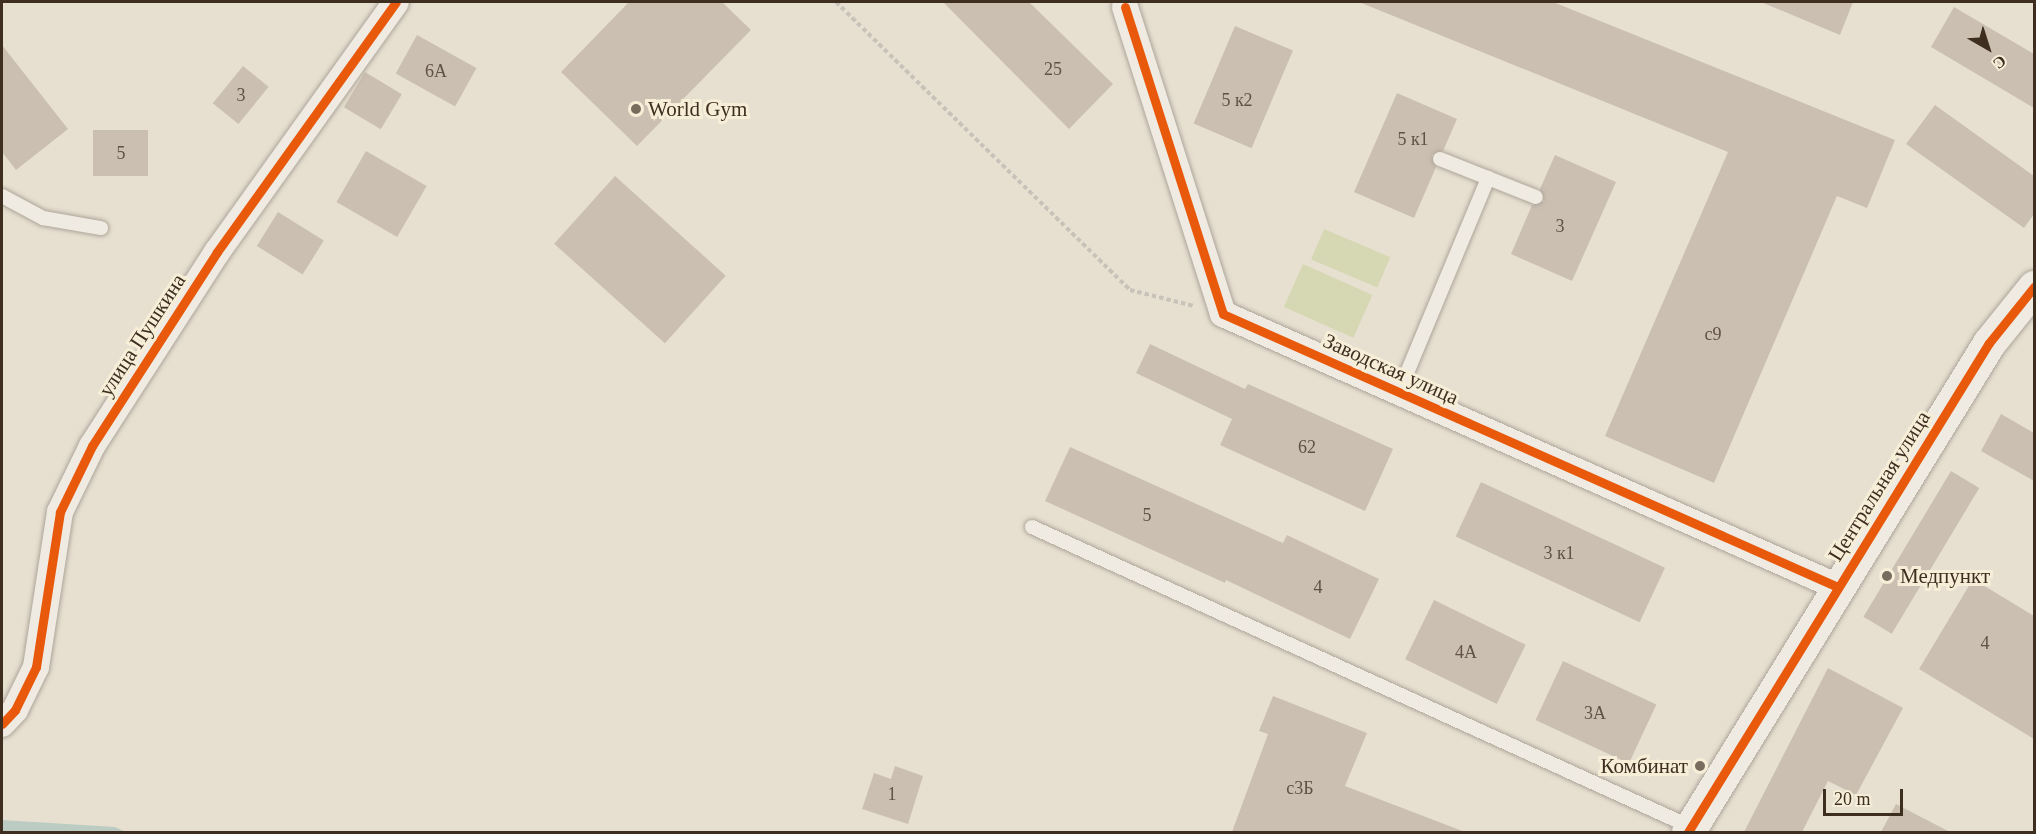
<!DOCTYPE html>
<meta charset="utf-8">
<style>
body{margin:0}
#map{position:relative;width:2036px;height:834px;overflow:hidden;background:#e7e0d1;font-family:Georgia,serif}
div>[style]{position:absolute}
.green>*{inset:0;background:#d6d7b3;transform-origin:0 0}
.water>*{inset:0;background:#bcccc2}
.building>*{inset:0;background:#cbbfb2;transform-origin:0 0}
.path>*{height:4px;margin-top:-2px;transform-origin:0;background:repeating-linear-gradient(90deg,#c8c2b9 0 4.5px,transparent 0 7.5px)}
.roads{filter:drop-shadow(0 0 2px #ada599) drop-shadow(0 0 2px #ada599)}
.lane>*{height:14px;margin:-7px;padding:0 7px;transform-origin:7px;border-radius:7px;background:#efebe3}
.street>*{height:26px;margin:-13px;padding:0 13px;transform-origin:13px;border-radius:13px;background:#efebe3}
.secondary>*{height:33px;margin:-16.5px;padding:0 16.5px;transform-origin:16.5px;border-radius:16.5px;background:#efebe3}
.cycleway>*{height:9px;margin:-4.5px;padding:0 4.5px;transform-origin:4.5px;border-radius:4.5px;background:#e8590c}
.dots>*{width:16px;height:16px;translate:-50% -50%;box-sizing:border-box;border:3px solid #f7eed8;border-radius:50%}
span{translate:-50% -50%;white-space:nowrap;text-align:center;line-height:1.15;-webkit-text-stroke:6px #f7eed8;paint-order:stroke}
.number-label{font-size:18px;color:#605244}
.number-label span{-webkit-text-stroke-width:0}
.poi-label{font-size:21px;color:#3d2e20}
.left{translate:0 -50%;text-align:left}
.right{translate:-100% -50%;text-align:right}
.street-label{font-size:21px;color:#3d2e20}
.frame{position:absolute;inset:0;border:3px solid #3d2e20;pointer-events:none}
.north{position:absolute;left:1958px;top:18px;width:60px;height:60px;-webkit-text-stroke:4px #f7eed8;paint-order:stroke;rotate:141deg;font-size:16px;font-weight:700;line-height:24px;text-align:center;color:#3d2e20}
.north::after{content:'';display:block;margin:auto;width:21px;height:27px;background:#3d2e20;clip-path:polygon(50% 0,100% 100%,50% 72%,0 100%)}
.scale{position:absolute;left:1823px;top:789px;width:80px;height:27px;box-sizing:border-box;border:3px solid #3d2e20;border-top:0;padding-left:8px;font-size:18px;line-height:21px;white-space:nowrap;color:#3d2e20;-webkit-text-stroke:4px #f7eed8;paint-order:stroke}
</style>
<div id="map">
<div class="green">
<i style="left:1324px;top:229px;width:72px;height:33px;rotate:23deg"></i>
<i style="left:1303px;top:264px;width:76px;height:47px;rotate:24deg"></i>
</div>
<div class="water">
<i style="clip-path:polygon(2px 820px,115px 827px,126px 832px,2px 832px)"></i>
</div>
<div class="building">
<i style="clip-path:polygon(629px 2px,722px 2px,751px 30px,637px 146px,561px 72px)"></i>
<i style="clip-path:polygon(943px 2px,1029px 2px,1113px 84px,1069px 129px)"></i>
<i style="clip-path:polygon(1359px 2px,1553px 2px,1895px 140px,1867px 208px,1837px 196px,1714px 483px,1605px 436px,1728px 152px)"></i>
<i style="clip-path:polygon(1761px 2px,1853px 2px,1840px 35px)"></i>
<i style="clip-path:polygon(1954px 7px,2034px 54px,2034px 108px,1931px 47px)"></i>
<i style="left:1235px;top:26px;width:63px;height:106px;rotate:23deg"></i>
<i style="left:417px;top:35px;width:68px;height:44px;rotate:29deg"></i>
<i style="clip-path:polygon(2px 45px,68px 129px,16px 170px,2px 152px)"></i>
<i style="left:243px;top:66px;width:33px;height:48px;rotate:39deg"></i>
<i style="left:365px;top:72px;width:43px;height:41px;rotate:31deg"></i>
<i style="clip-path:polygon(1397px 93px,1457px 119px,1443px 151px,1432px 155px,1436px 167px,1414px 218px,1354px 192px)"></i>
<i style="clip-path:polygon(1935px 105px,2034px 176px,2034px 214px,2024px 228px,1906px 144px)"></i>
<i style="left:93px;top:130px;width:55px;height:46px"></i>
<i style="left:366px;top:151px;width:70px;height:59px;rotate:30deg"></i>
<i style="clip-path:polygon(1555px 155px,1616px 182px,1572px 281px,1511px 254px,1532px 205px,1544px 201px,1540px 189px)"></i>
<i style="left:615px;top:176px;width:149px;height:91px;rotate:42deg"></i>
<i style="left:278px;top:212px;width:54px;height:40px;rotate:32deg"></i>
<i style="clip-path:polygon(1150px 344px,1245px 389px,1248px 384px,1393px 449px,1365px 511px,1220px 445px,1232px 419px,1136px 373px)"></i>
<i style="clip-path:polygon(2001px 414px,2034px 433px,2034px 481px,1981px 451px)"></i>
<i style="clip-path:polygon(1070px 447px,1283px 543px,1287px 535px,1379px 579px,1350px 639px,1226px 580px,1225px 583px,1045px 501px)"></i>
<i style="left:1951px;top:471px;width:33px;height:170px;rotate:31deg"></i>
<i style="left:1481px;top:482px;width:203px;height:60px;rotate:25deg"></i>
<i style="clip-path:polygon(1973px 579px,2034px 616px,2034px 739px,1919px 669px)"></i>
<i style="left:1434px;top:600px;width:102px;height:66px;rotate:26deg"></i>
<i style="left:1563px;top:661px;width:103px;height:65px;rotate:25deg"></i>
<i style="clip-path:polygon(1828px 668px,1903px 708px,1856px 795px,1828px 781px,1802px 832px,1744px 832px)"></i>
<i style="clip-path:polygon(1273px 696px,1367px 733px,1345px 786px,1465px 832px,1232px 832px,1268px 734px,1259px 731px)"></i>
<i style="clip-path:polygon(895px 766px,923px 776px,908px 824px,862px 809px,874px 773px,891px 779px)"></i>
<i style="clip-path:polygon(1896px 804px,1950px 832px,1881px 832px)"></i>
</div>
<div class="path">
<i style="left:836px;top:2px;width:412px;rotate:44.4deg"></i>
<i style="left:1130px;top:290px;width:66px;rotate:14deg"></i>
</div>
<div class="roads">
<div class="lane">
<i style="left:1440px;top:159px;width:103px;rotate:21.6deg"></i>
<i style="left:2px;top:196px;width:47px;rotate:28.2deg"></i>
<i style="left:43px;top:218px;width:59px;rotate:9.8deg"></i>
<i style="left:1399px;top:392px;width:232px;rotate:-67.4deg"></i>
<i style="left:1032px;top:527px;width:724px;rotate:24.48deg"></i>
</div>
<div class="street">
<i style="left:1125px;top:7px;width:322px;rotate:72.3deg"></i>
<i style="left:1223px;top:314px;width:673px;rotate:23.94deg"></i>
<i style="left:2px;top:724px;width:19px;rotate:-47deg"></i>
<i style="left:15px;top:710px;width:48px;rotate:-64deg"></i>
<i style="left:36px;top:667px;width:157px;rotate:-81.2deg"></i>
<i style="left:60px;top:512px;width:73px;rotate:-64.1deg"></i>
<i style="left:92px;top:446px;width:231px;rotate:-57.2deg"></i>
<i style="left:217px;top:252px;width:307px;rotate:-54.4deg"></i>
</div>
<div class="secondary">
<i style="left:1688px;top:832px;width:574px;rotate:-58.39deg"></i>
<i style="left:1989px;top:343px;width:72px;rotate:-51.2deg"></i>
</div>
</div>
<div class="cycleway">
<i style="left:1125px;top:7px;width:322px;rotate:72.3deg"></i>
<i style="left:1223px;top:314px;width:673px;rotate:23.94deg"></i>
<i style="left:2px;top:724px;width:19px;rotate:-47deg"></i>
<i style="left:15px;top:710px;width:48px;rotate:-64deg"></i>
<i style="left:36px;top:667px;width:157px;rotate:-81.2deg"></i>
<i style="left:60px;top:512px;width:73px;rotate:-64.1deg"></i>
<i style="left:92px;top:446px;width:231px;rotate:-57.2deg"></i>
<i style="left:217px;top:252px;width:307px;rotate:-54.4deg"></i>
<i style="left:1688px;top:832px;width:574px;rotate:-58.39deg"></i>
<i style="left:1989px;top:343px;width:72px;rotate:-51.2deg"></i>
</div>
<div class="dots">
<i style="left:636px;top:109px;background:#786c5e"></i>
<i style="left:1887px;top:576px;background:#786c5e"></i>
<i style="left:1700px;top:766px;background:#786c5e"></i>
</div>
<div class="number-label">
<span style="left:1053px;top:69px">25</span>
<span style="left:436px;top:71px">6А</span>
<span style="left:241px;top:95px">3</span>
<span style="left:1237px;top:100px">5 к2</span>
<span style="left:1413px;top:139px">5 к1</span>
<span style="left:121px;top:153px">5</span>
<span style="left:1560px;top:226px">3</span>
<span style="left:1713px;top:334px">с9</span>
<span style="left:1307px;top:447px">62</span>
<span style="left:1147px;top:515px">5</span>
<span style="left:1559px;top:553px">3 к1</span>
<span style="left:1318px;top:587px">4</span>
<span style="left:1985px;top:643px">4</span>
<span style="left:1466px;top:652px">4А</span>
<span style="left:1595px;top:713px">3А</span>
<span style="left:1300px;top:788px">с3Б</span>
<span style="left:892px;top:794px">1</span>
</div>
<div class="poi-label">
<span class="left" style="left:648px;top:109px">World Gym</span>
<span class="left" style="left:1900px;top:576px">Медпункт</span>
<span class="right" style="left:1688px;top:766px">Комбинат</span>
</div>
<div class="street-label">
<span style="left:142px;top:335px;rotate:-57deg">улица Пушкина</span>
<span style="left:1391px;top:369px;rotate:24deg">Заводская улица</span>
<span style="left:1879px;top:486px;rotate:-58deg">Центральная улица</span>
</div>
<div class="frame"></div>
<div class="north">С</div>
<div class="scale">20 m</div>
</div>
